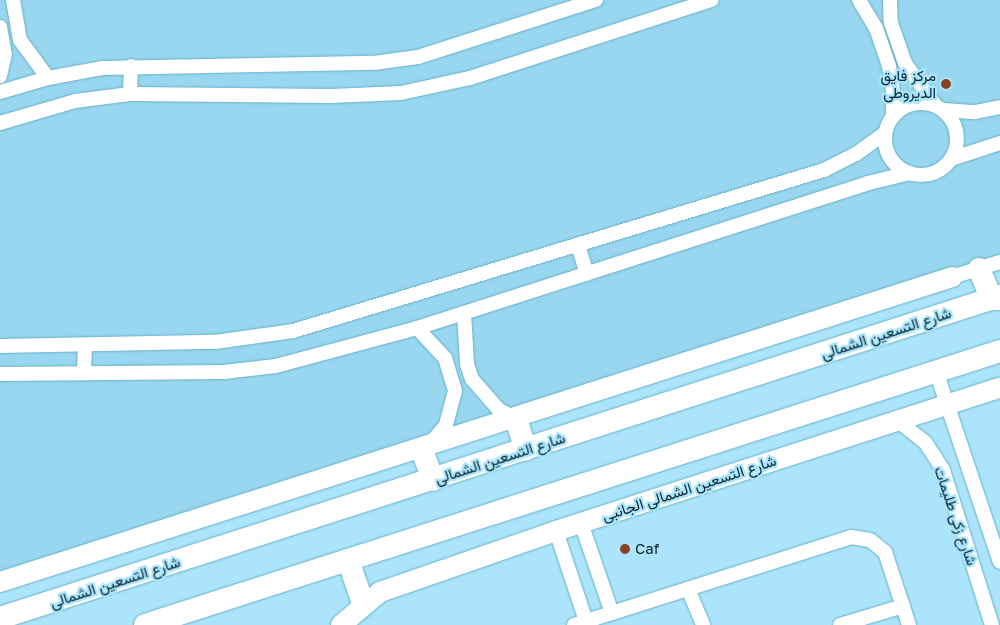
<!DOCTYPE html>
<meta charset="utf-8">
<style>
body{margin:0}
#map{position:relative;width:1000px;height:625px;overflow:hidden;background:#ace5fb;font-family:"Golos Text",Vazirmatn,sans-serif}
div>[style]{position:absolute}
.built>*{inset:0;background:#98d7ef}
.roads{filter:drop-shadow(0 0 1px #69b1cb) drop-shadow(0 0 1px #69b1cb)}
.street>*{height:14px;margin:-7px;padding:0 7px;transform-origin:7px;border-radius:7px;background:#fff}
.street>.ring{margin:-7px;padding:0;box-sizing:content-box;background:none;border:14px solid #fff;border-radius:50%}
.secondary>*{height:20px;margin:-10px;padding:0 10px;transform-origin:10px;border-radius:10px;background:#fff}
.primary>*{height:22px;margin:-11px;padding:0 11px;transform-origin:11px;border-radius:11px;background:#fff}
.dots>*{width:14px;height:14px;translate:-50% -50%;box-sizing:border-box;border:2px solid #ace5fb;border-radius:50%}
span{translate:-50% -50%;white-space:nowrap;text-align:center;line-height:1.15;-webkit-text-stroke:4.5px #ace5fb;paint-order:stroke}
.poi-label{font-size:15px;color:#062530}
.right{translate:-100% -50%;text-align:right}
.left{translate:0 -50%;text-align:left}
.street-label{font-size:15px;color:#062530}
</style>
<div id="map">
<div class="built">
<i style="clip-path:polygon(0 0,1000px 0,1000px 260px,0 571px)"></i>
</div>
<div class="roads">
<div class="street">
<i style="left:13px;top:0;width:41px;rotate:80.1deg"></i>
<i style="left:20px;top:40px;width:47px;rotate:53.6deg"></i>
<i style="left:859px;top:0;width:33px;rotate:59deg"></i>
<i style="left:876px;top:28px;width:40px;rotate:71.1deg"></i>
<i style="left:889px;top:66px;width:25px;rotate:81deg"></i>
<i style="left:893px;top:91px;width:24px;rotate:90deg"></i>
<i style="left:890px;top:0;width:23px;rotate:88deg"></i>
<i style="left:891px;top:23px;width:42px;rotate:70.7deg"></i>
<i style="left:905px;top:63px;width:52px;rotate:54.5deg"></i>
<i style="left:0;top:27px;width:27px;rotate:80deg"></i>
<i style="left:5px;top:54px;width:23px;rotate:103deg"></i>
<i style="left:0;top:92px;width:50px;rotate:-16.3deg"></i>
<i style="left:48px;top:78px;width:56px;rotate:-10.3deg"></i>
<i style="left:103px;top:68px;width:271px;rotate:-1.1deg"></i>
<i style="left:374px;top:63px;width:44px;rotate:-7.8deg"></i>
<i style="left:418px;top:57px;width:187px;rotate:-17.8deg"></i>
<i style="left:130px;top:94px;width:28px;rotate:-88deg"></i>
<i class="ring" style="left:885px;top:103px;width:58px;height:58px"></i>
<i style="left:944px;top:110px;width:31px;rotate:4deg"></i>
<i style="left:975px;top:112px;width:25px;rotate:-11deg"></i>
<i style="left:0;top:123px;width:78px;rotate:-16.3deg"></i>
<i style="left:75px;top:101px;width:55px;rotate:-7.3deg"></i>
<i style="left:130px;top:94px;width:201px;rotate:0.6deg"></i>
<i style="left:331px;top:96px;width:70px;rotate:-2.5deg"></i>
<i style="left:401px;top:93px;width:71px;rotate:-12.3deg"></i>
<i style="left:470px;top:78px;width:254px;rotate:-17.9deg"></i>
<i style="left:951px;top:159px;width:52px;rotate:-18.1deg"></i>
<i style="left:578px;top:245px;width:30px;rotate:73deg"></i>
<i style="left:952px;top:277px;width:50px;rotate:-17.4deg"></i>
<i style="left:464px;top:313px;width:51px;rotate:86.6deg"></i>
<i style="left:467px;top:364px;width:16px;rotate:72deg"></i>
<i style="left:472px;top:379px;width:40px;rotate:49deg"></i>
<i style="left:498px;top:409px;width:21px;rotate:29deg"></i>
<i style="left:417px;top:328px;width:41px;rotate:47deg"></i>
<i style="left:445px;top:358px;width:34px;rotate:73deg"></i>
<i style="left:455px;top:391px;width:35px;rotate:105deg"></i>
<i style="left:446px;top:425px;width:23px;rotate:130deg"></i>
<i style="left:0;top:346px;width:215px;rotate:-1.1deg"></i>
<i style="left:215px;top:342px;width:79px;rotate:-8deg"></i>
<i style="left:293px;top:331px;width:555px;rotate:-16.87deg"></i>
<i style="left:824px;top:170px;width:36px;rotate:-27deg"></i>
<i style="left:856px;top:154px;width:36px;rotate:-36deg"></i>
<i style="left:936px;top:371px;width:201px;rotate:71.5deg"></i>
<i style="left:84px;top:372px;width:27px;rotate:-88deg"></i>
<i style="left:0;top:374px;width:224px;rotate:-0.5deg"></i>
<i style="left:224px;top:372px;width:52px;rotate:-6.6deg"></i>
<i style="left:276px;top:366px;width:146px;rotate:-15.1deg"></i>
<i style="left:417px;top:328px;width:474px;rotate:-17.8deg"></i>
<i style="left:868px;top:183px;width:43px;rotate:-13.4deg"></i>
<i style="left:898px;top:421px;width:34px;rotate:38deg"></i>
<i style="left:925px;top:442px;width:33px;rotate:57deg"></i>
<i style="left:943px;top:470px;width:163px;rotate:72.5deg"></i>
<i style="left:581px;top:523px;width:95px;rotate:71deg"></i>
<i style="left:556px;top:531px;width:95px;rotate:71.6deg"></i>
<i style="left:688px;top:589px;width:39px;rotate:67deg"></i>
<i style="left:574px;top:625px;width:291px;rotate:-17.6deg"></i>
<i style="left:851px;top:537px;width:19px;rotate:9deg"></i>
<i style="left:870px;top:540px;width:19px;rotate:39deg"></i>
<i style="left:885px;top:552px;width:77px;rotate:71.8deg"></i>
<i style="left:840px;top:625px;width:66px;rotate:-16.8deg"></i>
</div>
<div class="secondary">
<i style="left:0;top:582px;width:1000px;rotate:-17.76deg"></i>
<i style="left:341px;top:625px;width:51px;rotate:-40.2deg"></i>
<i style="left:380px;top:592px;width:186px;rotate:-19.1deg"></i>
<i style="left:556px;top:531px;width:466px;rotate:-17.9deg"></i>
</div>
<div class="primary">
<i style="left:979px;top:269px;width:33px;rotate:67deg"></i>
<i style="left:992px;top:299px;width:8px"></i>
<i style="left:516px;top:419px;width:32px;rotate:72deg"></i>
<i style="left:422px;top:450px;width:32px;rotate:70deg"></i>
<i style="left:348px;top:560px;width:46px;rotate:70.8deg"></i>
<i style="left:0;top:618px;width:1051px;rotate:-17.85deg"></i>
<i style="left:145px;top:625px;width:898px;rotate:-17.77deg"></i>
</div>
</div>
<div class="dots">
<i style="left:946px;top:84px;background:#8a4321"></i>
<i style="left:625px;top:549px;background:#8a4321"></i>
</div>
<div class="poi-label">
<span class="right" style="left:936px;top:84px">مركز فايق<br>الديروطى</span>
<span class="left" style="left:635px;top:549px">Caf</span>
</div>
<div class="street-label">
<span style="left:886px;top:333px;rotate:-18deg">شارع التسعين الشمالى</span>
<span style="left:500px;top:458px;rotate:-18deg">شارع التسعين الشمالى</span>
<span style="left:689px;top:488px;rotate:-18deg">شارع التسعين الشمالى الجانبى</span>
<span style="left:956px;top:516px;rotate:71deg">شارع زكى طليمات</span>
<span style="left:115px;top:582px;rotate:-18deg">شارع التسعين الشمالى</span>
</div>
</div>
